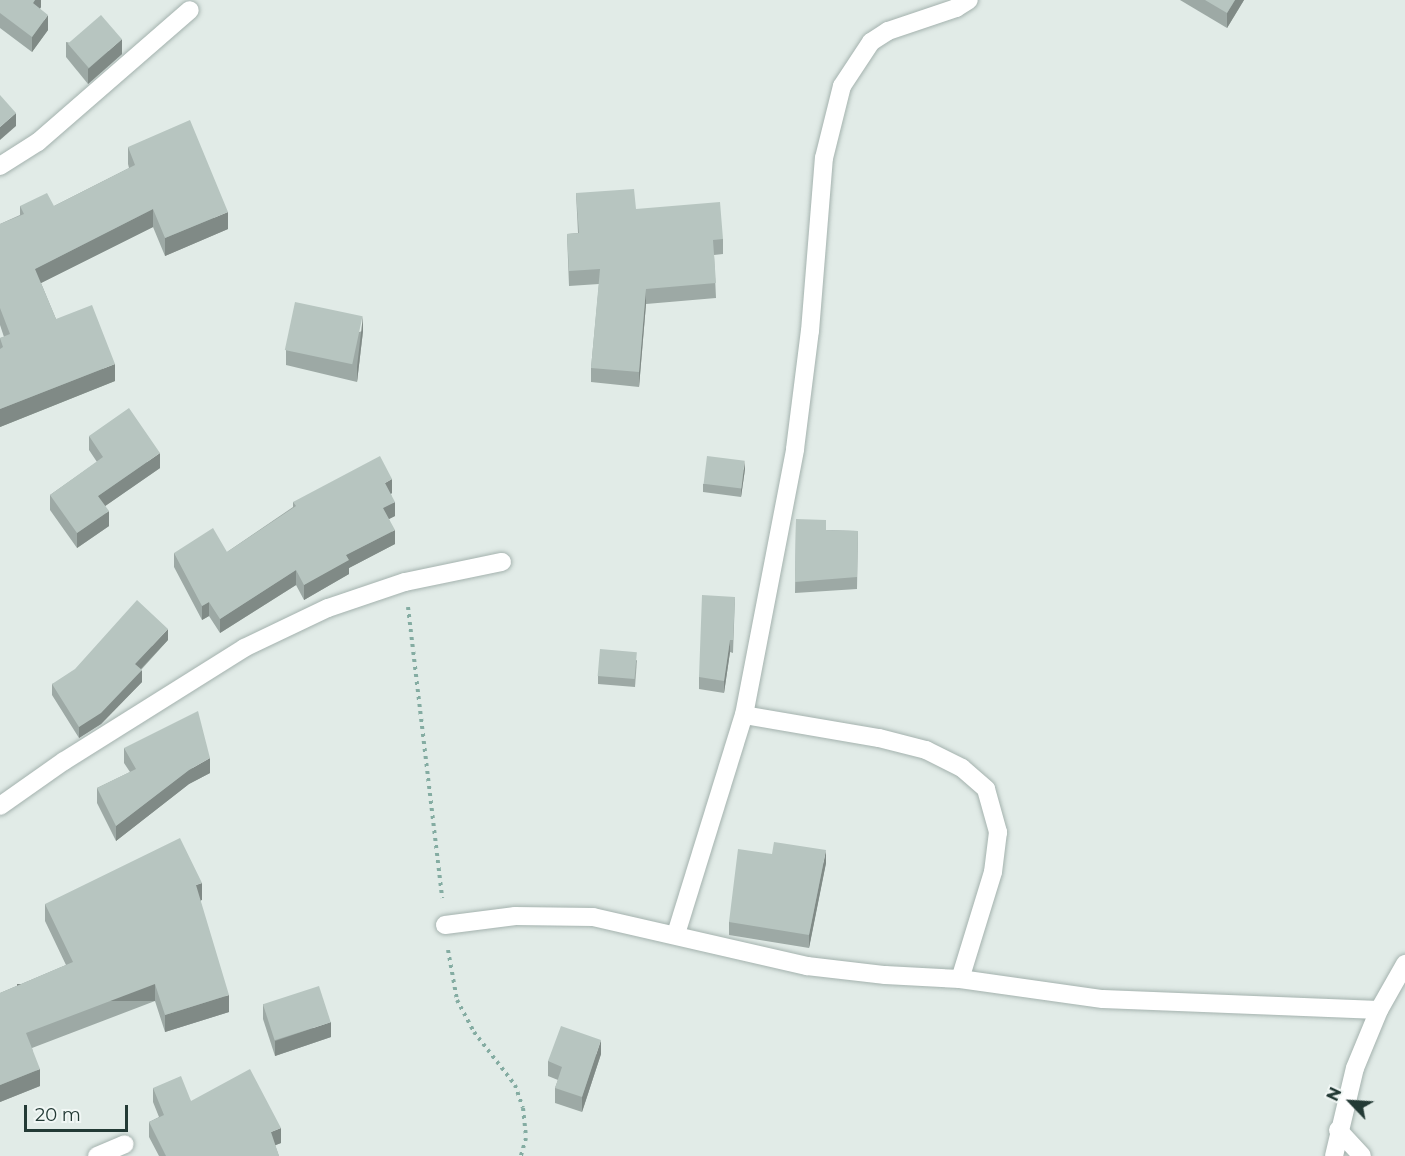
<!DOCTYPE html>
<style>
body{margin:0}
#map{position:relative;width:1405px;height:1156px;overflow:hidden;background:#e1ebe7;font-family:Montserrat,sans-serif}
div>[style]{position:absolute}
.path>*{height:4px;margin-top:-2px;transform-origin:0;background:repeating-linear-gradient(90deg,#84aca2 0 3px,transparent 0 7.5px)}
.roads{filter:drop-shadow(0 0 2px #a4b2ae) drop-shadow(0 0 2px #a4b2ae)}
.street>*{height:18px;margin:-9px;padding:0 9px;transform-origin:9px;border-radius:9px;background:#fff}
.wall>*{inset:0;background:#9da9a5}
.shaded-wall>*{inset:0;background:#808a86;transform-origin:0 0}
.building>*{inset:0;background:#b7c5c0;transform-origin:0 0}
span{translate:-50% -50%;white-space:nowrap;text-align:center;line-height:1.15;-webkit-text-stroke:5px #f1f7f5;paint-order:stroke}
.north{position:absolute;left:1321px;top:1072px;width:60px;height:60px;-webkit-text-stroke:4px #f1f7f5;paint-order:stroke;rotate:295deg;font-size:16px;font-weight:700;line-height:24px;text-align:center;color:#233a35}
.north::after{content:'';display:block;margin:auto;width:21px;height:27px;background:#233a35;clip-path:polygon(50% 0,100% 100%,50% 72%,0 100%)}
.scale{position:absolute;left:24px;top:1105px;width:104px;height:27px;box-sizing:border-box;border:3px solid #233a35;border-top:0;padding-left:8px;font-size:18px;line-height:21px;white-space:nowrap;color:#233a35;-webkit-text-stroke:4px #f1f7f5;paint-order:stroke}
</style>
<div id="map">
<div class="path">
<i style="left:408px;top:607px;width:293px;rotate:83.3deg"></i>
<i style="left:448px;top:950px;width:51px;rotate:79.8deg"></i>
<i style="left:457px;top:1000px;width:36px;rotate:62deg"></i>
<i style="left:474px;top:1032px;width:67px;rotate:52.3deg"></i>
<i style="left:515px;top:1085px;width:24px;rotate:71deg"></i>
<i style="left:523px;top:1108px;width:30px;rotate:84deg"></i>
<i style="left:526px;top:1138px;width:19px;rotate:106deg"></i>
</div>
<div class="roads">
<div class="street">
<i style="left:0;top:166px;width:45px;rotate:-32.3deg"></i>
<i style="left:38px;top:142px;width:201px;rotate:-41deg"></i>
<i style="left:744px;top:715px;width:137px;rotate:9.7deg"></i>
<i style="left:879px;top:738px;width:49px;rotate:14.3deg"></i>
<i style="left:926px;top:750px;width:40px;rotate:26.6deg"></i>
<i style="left:962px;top:768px;width:32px;rotate:41deg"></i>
<i style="left:986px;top:789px;width:45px;rotate:74.4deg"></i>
<i style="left:998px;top:832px;width:40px;rotate:97.1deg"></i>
<i style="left:993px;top:872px;width:112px;rotate:107.1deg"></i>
<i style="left:0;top:806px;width:78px;rotate:-35.1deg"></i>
<i style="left:64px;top:761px;width:213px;rotate:-32.1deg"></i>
<i style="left:244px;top:648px;width:93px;rotate:-25.5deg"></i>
<i style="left:328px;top:608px;width:81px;rotate:-18.7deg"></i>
<i style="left:405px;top:582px;width:99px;rotate:-11.7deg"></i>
<i style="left:445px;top:925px;width:71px;rotate:-7.3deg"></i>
<i style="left:515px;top:916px;width:78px;rotate:0.7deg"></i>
<i style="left:593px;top:917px;width:220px;rotate:12.9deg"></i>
<i style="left:807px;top:966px;width:79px;rotate:6.6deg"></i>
<i style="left:885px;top:975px;width:75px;rotate:3.1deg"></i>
<i style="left:960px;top:979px;width:144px;rotate:8deg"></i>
<i style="left:1103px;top:999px;width:276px;rotate:2.3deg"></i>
<i style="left:676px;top:934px;width:229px;rotate:-72.8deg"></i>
<i style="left:744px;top:715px;width:271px;rotate:-79.1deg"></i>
<i style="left:795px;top:449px;width:119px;rotate:-82.8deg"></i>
<i style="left:810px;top:331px;width:174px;rotate:-85.4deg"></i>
<i style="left:824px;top:158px;width:74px;rotate:-76deg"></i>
<i style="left:842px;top:86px;width:53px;rotate:-56.6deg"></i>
<i style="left:871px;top:42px;width:20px;rotate:-33deg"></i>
<i style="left:888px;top:31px;width:72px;rotate:-18.7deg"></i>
<i style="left:956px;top:8px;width:15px;rotate:-32deg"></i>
<i style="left:1338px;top:1130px;width:35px;rotate:47deg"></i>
<i style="left:97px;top:1156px;width:30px;rotate:-23deg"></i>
<i style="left:1334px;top:1156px;width:90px;rotate:-76.6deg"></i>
<i style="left:1355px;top:1068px;width:63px;rotate:-67.5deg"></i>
<i style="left:1379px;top:1010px;width:53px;rotate:-60.5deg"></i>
</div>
</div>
<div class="wall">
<i style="clip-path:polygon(0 0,41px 0,41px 7px,40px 9px,48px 30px,32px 52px,0 28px)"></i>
<i style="clip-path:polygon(1180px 0,1244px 0,1227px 28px)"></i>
<i style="clip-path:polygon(66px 42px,122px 54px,88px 84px,66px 57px)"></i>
<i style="clip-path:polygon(128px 147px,228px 229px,165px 256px,153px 227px,41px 283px,56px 319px,115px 381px,0 427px,0 338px,4px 337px,0 325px,0 224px,20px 215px,20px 206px,54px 206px,129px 168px,128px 164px)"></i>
<i style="clip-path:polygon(576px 193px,636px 209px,723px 239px,723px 254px,714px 255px,716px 298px,646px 304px,639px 387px,591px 382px,591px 368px,599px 284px,569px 286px,567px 234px,578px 233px)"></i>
<i style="clip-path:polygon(363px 331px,357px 382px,286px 365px,286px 350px)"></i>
<i style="clip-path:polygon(89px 436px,160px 468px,105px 506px,109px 526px,77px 548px,50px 510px,50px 495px,97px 462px,89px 450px)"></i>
<i style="clip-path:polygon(745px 469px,741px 497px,703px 492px,703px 484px)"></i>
<i style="clip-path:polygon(392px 493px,391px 494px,395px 516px,389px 519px,395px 544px,349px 568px,349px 574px,304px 600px,296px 585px,220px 633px,209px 616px,202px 620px,174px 567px,174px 553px,227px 552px,293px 507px,293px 502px)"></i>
<i style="clip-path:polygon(796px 519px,826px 530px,858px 531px,857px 589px,795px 593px)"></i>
<i style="clip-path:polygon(735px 597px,733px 653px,730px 652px,724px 693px,699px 689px,699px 677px)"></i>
<i style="clip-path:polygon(168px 640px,141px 670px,142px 682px,101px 724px,79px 738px,52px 695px,52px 684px)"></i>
<i style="clip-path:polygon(637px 660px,635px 687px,598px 684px,598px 676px)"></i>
<i style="clip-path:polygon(124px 748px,210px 773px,189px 784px,116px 841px,97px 803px,97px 788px,130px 772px,124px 763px)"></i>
<i style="clip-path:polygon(772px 854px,826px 863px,809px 948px,729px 935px,729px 922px)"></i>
<i style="clip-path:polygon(200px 900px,229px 1012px,165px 1032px,155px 1001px,32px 1048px,40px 1086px,0 1102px,0 993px,66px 965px,45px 921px,45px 904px,202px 900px)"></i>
<i style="clip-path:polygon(263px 1004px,331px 1037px,275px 1056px,263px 1019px)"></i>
<i style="clip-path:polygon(601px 1054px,582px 1112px,555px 1103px,555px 1088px,558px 1080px,548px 1076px,548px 1061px)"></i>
<i style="clip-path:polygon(153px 1088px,191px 1101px,281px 1143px,275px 1145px,279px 1156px,159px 1156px,149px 1137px,149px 1122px,159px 1117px,153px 1102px)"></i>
</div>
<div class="shaded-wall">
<i style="clip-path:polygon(35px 0,41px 0,41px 7px,33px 18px,33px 3px)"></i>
<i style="clip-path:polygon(1235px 0,1244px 0,1227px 28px,1227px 13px)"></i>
<i style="clip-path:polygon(48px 15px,48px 30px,32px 52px,32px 37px)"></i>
<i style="clip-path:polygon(122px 39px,122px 54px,88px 84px,88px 69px)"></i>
<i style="clip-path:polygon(16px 113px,16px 126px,0 140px,0 127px)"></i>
<i style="clip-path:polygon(153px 209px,153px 227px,35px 286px,35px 269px)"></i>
<i style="clip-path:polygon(228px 212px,228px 229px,165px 256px,165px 238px)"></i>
<i style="clip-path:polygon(646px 289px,646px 304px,639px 387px,639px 372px)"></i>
<i style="clip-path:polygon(363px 316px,363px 331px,357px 382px,357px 367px)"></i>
<i style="clip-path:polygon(115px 364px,115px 381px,0 427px,0 409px)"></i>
<i style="clip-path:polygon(160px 453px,160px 468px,98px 511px,98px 496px)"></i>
<i style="clip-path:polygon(745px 461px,745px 469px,741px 497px,741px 490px)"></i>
<i style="clip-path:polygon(392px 479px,392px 493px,385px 497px,385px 483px)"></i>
<i style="clip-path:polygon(395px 502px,395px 516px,383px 522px,383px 508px)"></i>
<i style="clip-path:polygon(109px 511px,109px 526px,77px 548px,77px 533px)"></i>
<i style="clip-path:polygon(395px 530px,395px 544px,349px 568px,349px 574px,304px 600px,304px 585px,346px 555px)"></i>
<i style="clip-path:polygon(296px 570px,296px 585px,220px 633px,220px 619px)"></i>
<i style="clip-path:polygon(209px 602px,209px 616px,202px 620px,202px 606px)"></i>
<i style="clip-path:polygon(168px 629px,168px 640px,135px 675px,135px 664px)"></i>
<i style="clip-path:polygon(730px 640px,730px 652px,724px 693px,724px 681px)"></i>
<i style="clip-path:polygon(142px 670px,142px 682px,101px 724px,79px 738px,79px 727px)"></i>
<i style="clip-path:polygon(210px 758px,210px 773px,189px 784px,116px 841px,116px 826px,189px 770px)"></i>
<i style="clip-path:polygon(826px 850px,826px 863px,809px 948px,809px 935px)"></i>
<i style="clip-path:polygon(202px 883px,202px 900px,196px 902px,196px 885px)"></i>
<i style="left:155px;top:984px;width:17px;height:138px;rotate:90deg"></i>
<i style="clip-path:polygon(229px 995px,229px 1012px,165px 1032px,165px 1015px)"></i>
<i style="clip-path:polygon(331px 1022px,331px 1037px,275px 1056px,275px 1041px)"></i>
<i style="clip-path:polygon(601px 1040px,601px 1054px,582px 1112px,582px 1097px)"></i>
<i style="clip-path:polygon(40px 1069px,40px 1086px,0 1102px,0 1085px)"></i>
<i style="clip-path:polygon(281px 1128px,281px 1143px,271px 1147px,271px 1132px)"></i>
</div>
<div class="building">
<i style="clip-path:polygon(0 0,35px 0,33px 3px,48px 15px,32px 37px,0 13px)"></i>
<i style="clip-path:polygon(1205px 0,1235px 0,1227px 13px)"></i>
<i style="left:101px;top:15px;width:32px;height:44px;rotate:49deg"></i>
<i style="clip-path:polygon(0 95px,16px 113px,0 127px)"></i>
<i style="clip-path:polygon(190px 120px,228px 212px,165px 238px,153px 209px,35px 269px,56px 319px,92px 305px,115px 364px,0 409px,0 349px,3px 347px,0 338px,10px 334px,0 308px,0 224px,24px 214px,20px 206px,47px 193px,54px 206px,135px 165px,128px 147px)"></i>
<i style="clip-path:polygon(634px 189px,636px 209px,720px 202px,723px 239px,713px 240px,716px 283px,646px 289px,639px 372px,591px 368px,600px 269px,569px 271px,567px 234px,579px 233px,576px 193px)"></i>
<i style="left:295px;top:302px;width:69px;height:49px;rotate:12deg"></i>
<i style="clip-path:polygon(129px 408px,160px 453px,98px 496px,109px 511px,77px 533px,50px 495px,103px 457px,89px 436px)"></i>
<i style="clip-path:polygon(380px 456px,392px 479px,385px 483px,395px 502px,383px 508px,395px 530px,346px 555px,349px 560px,304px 585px,296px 570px,220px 619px,209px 602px,202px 606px,174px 553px,213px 528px,227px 552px,296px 506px,293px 502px)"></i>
<i style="left:707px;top:456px;width:38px;height:28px;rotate:7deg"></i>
<i style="clip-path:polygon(796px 519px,826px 520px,826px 530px,858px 531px,857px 577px,795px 582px)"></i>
<i style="clip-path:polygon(702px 595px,735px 597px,733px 640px,730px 640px,724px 681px,699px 677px)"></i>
<i style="clip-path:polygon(137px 600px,168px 629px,135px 664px,142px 670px,101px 713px,79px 727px,52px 684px,75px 669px)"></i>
<i style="left:600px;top:649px;width:37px;height:27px;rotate:5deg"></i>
<i style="clip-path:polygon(198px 711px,210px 758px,189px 770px,116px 826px,97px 788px,136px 769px,124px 748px)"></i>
<i style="clip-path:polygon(180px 838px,202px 883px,196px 885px,229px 995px,165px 1015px,155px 984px,26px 1033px,40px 1069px,0 1085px,0 993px,73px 962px,45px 904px)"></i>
<i style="clip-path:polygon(774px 842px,826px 850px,809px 935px,729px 922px,738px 849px,772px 854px)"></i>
<i style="left:319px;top:986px;width:38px;height:59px;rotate:72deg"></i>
<i style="clip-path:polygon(561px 1026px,601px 1040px,582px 1097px,555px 1088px,562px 1067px,548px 1061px)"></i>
<i style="clip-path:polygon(250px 1069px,281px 1128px,271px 1132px,279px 1156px,166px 1156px,149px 1122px,164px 1115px,153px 1088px,181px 1076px,191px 1101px)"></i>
</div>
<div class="north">N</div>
<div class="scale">20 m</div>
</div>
